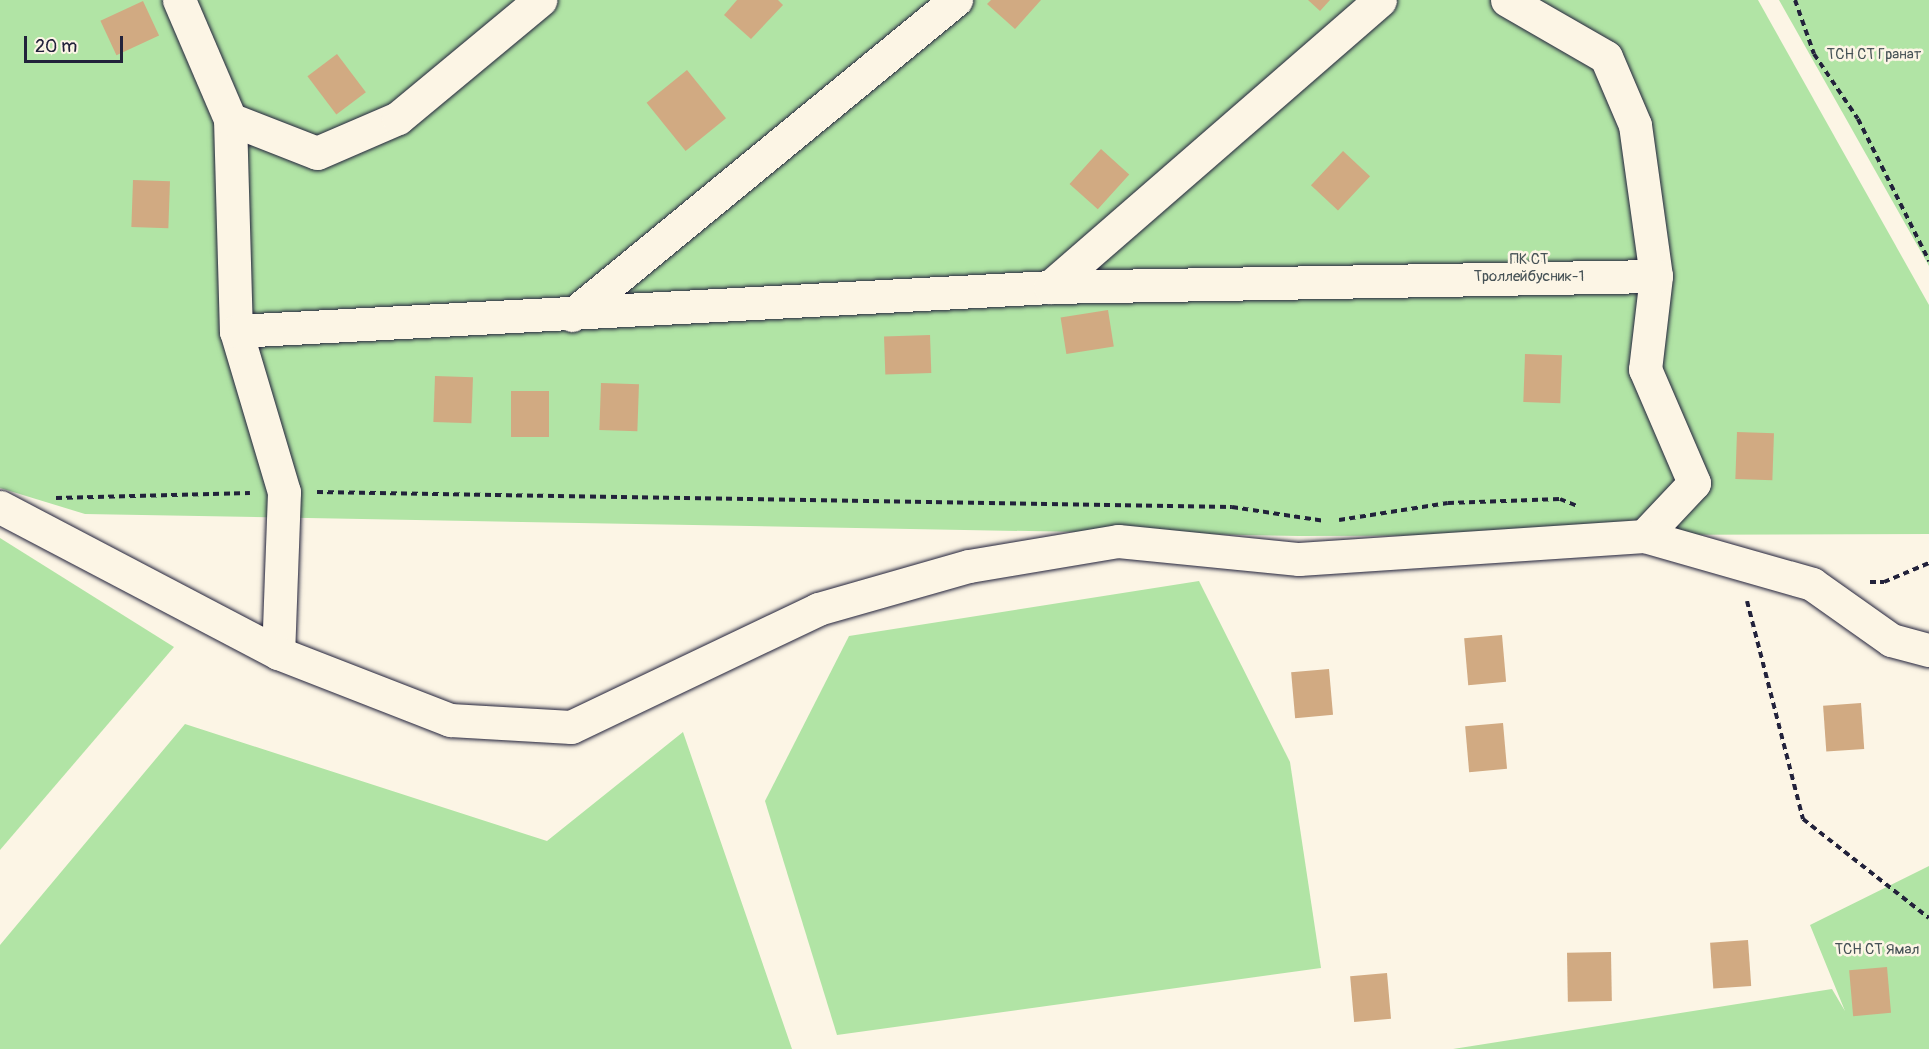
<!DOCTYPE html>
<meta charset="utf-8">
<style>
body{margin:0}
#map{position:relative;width:1929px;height:1049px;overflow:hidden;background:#fcf5e5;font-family:Pangolin,sans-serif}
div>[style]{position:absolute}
.green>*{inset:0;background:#b1e4a5}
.building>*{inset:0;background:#d1aa82;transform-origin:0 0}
.path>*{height:4px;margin-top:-2px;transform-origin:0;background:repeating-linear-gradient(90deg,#22223b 0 6px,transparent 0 10.5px)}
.roads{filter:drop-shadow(0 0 2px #22223b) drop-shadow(0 0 2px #22223b)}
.minor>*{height:33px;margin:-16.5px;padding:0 16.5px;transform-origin:16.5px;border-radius:16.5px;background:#fcf5e5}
span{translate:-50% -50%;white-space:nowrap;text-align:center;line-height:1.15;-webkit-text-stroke:5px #fcf5e5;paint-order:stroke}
.park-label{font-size:15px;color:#465256}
.scale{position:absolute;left:24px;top:36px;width:99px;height:27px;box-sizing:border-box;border:3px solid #22223b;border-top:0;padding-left:8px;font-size:18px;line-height:21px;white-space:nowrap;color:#22223b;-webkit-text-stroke:4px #fcf5e5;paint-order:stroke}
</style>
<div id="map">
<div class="green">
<i style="clip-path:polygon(0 0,1758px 0,1929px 305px,1929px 534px,1299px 536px,85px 514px,0 488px)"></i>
<i style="clip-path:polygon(1779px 0,1929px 0,1929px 266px)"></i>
<i style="clip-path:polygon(0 538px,174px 647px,0 850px)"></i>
<i style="clip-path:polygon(1199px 581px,1290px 762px,1321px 968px,837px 1035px,765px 801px,849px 636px)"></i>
<i style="clip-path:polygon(185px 724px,547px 841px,683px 732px,792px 1049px,0 1049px,0 945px)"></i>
<i style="clip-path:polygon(1929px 866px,1929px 1049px,1453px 1049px,1832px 989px,1845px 1011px,1810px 925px)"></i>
</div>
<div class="building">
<i style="clip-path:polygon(737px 0,778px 0,783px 5px,751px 39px,724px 15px)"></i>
<i style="clip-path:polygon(991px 0,1041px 0,1015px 29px,987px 4px)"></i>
<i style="clip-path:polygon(1308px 0,1330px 0,1320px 11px)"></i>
<i style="left:143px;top:1px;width:38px;height:47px;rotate:65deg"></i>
<i style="left:337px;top:54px;width:48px;height:37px;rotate:53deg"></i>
<i style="left:687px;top:70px;width:62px;height:52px;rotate:51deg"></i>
<i style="left:1101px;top:149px;width:38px;height:47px;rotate:42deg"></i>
<i style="left:1343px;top:151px;width:37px;height:47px;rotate:43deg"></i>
<i style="left:133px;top:180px;width:37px;height:47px;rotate:2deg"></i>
<i style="left:1108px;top:310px;width:37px;height:48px;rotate:81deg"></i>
<i style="left:930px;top:335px;width:38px;height:46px;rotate:88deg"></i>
<i style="left:1525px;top:354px;width:37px;height:48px;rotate:2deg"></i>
<i style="left:435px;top:376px;width:38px;height:46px;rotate:2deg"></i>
<i style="left:601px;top:383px;width:38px;height:47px;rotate:2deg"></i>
<i style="left:511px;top:391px;width:38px;height:46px"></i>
<i style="left:1737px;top:432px;width:37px;height:47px;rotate:2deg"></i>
<i style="left:1502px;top:635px;width:47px;height:38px;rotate:85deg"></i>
<i style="left:1329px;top:669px;width:46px;height:38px;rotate:85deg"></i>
<i style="left:1861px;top:703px;width:46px;height:38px;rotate:86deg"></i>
<i style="left:1503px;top:723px;width:46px;height:38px;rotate:85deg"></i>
<i style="left:1748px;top:940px;width:46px;height:38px;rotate:86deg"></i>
<i style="left:1611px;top:952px;width:49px;height:44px;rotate:89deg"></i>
<i style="left:1887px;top:967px;width:46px;height:38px;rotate:85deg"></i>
<i style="left:1387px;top:973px;width:46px;height:37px;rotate:85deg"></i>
</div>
<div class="path">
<i style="left:1795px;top:0;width:57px;rotate:70.6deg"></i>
<i style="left:1814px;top:54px;width:78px;rotate:55.9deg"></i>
<i style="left:1858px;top:119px;width:159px;rotate:63.4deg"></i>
<i style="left:317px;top:492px;width:915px;rotate:0.94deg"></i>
<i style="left:1232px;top:507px;width:94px;rotate:8.6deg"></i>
<i style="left:56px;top:498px;width:194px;rotate:-1.5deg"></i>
<i style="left:1339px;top:520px;width:110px;rotate:-8.9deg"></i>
<i style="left:1448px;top:503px;width:112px;rotate:-2deg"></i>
<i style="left:1560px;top:499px;width:18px;rotate:22deg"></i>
<i style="left:1870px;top:582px;width:14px"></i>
<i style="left:1884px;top:582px;width:49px;rotate:-22.9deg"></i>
<i style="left:1747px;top:601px;width:225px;rotate:75.6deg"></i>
<i style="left:1803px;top:819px;width:160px;rotate:38.2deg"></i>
</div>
<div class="roads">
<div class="minor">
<i style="left:179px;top:0;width:129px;rotate:66.8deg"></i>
<i style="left:230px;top:119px;width:212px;rotate:88.4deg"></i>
<i style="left:236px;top:331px;width:168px;rotate:73.4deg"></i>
<i style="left:284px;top:492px;width:161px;rotate:92.1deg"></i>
<i style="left:1507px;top:0;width:114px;rotate:29.9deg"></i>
<i style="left:1606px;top:57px;width:74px;rotate:66.9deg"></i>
<i style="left:1635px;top:125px;width:152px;rotate:82.1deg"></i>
<i style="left:1656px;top:276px;width:94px;rotate:96.7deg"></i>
<i style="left:1645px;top:369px;width:124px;rotate:66.7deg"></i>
<i style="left:1694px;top:483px;width:73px;rotate:133.3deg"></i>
<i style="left:230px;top:119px;width:93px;rotate:21.3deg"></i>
<i style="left:317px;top:153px;width:88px;rotate:-23.4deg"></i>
<i style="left:398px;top:118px;width:185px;rotate:-39.7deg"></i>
<i style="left:1050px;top:287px;width:437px;rotate:-41deg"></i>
<i style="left:572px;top:315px;width:497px;rotate:-39.4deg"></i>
<i style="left:236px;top:331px;width:815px;rotate:-3.09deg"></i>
<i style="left:1050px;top:287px;width:606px;rotate:-1.04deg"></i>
<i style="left:0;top:507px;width:314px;rotate:27.7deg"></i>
<i style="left:278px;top:653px;width:185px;rotate:21.3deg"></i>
<i style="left:450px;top:720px;width:121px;rotate:3.3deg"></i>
<i style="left:571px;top:727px;width:274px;rotate:-25.5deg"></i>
<i style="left:818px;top:609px;width:157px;rotate:-15.9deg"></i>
<i style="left:969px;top:566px;width:151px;rotate:-9.5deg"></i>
<i style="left:1118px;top:541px;width:182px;rotate:5.7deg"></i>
<i style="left:1299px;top:559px;width:346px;rotate:-3.8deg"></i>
<i style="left:1644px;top:536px;width:175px;rotate:15.9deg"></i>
<i style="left:1812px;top:584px;width:97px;rotate:35.3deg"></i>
<i style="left:1891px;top:640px;width:39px;rotate:15deg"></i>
</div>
</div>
<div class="park-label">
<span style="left:1874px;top:55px">ТСН СТ Гранат</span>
<span style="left:1529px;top:268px">ПК СТ<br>Троллейбусник-1</span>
<span style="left:1877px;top:950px">ТСН СТ Ямал</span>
</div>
<div class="scale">20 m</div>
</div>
